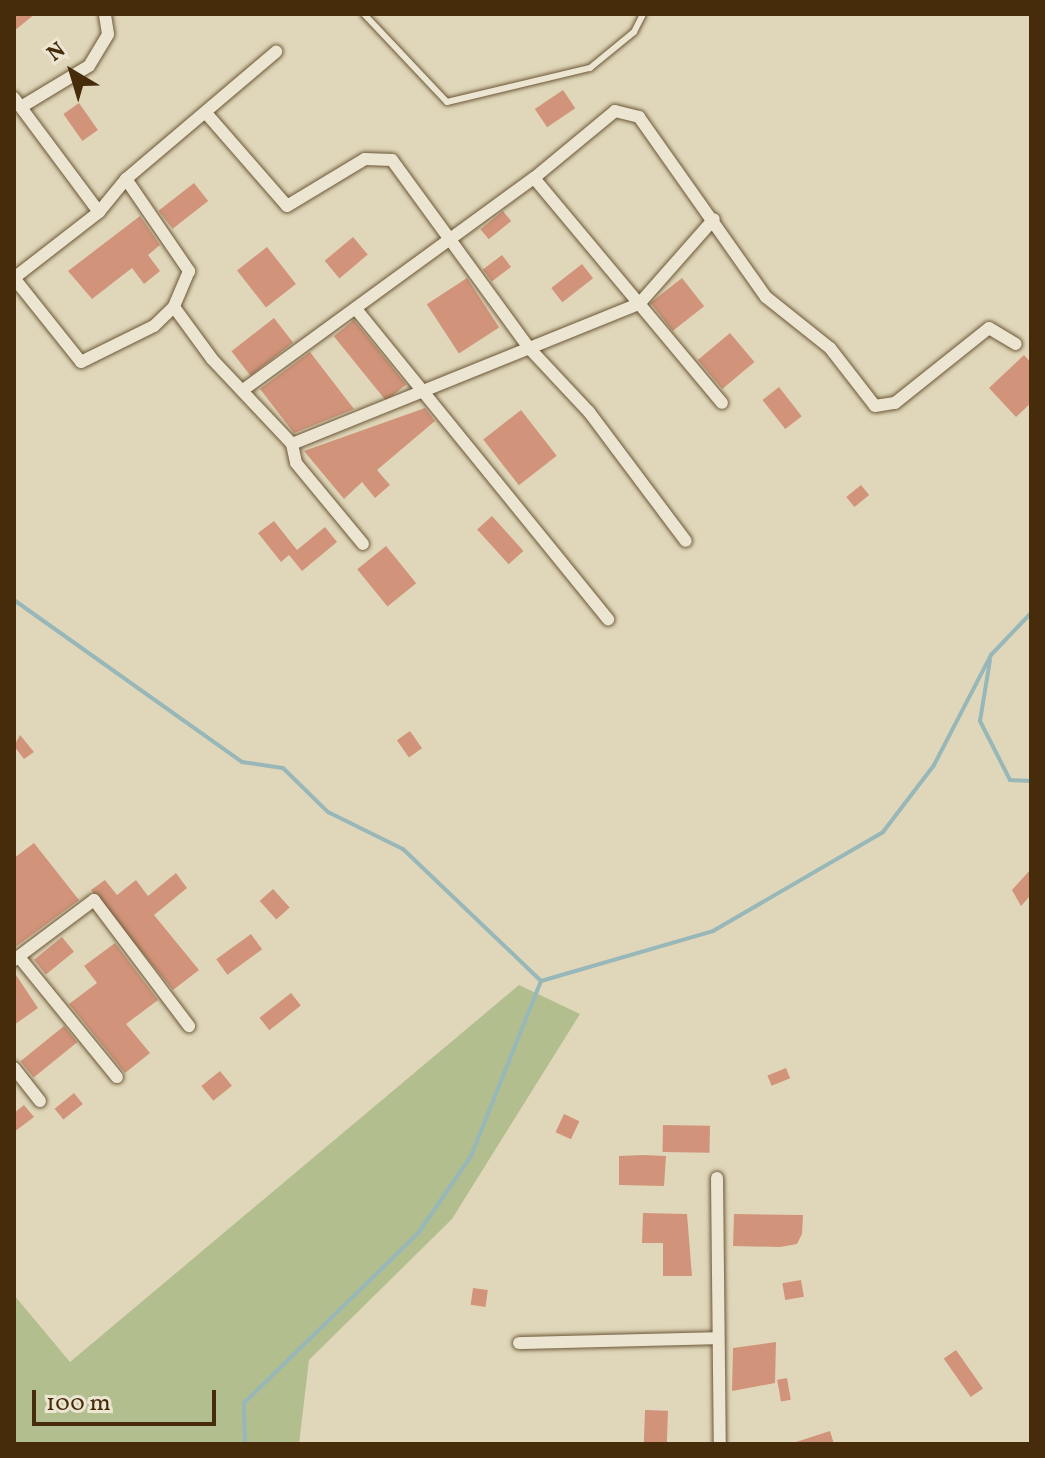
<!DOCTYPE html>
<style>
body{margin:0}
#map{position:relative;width:1045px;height:1458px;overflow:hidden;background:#e0d7ba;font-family:Vollkorn,serif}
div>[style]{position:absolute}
.green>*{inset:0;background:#b3be8f}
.stream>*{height:4px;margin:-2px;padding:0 2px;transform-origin:2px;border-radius:2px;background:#97b7b8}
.building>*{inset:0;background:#d1947a;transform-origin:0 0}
.roads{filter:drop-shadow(0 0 2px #6c5737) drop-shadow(0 0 2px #6c5737)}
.service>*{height:6px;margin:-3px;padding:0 3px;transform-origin:3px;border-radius:3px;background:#ebe5d2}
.minor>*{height:12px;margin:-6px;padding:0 6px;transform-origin:6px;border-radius:6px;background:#ebe5d2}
span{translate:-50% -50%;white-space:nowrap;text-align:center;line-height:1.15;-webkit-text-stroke:6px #ebe5d2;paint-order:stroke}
.frame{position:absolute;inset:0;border:16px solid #462c0b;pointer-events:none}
.north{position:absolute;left:32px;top:32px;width:80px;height:80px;-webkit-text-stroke:6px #ebe5d2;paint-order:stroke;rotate:322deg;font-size:22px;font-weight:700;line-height:32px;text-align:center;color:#462c0b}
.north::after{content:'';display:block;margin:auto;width:28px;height:36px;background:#462c0b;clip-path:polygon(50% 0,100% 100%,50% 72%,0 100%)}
.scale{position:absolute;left:32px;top:1390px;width:184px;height:36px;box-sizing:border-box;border:4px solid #462c0b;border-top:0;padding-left:10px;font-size:24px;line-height:28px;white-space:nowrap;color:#462c0b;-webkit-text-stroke:6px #ebe5d2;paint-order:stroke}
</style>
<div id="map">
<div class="green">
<i style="clip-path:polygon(519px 985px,580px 1014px,452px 1219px,309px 1360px,299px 1444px,14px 1444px,14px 1295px,70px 1362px)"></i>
</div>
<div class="stream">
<i style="left:14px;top:600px;width:280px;rotate:35.4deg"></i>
<i style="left:242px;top:762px;width:41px;rotate:8.3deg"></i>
<i style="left:283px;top:768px;width:63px;rotate:44.4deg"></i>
<i style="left:328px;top:812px;width:84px;rotate:26.3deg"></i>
<i style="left:403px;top:849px;width:191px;rotate:43.7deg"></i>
<i style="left:990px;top:660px;width:62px;rotate:99.3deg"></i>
<i style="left:980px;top:721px;width:66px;rotate:63deg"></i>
<i style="left:1010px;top:780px;width:21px;rotate:3deg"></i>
<i style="left:245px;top:1444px;width:41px;rotate:-91.4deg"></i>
<i style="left:244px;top:1403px;width:245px;rotate:-44.3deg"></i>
<i style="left:419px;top:1232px;width:92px;rotate:-55.6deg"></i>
<i style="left:471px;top:1156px;width:188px;rotate:-68.2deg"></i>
<i style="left:541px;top:981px;width:179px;rotate:-16.2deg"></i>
<i style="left:713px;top:931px;width:197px;rotate:-30.2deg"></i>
<i style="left:883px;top:832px;width:84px;rotate:-52.7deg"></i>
<i style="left:934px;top:765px;width:124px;rotate:-62.6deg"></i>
<i style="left:991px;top:655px;width:58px;rotate:-46.4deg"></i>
</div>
<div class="building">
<i style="clip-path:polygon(14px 14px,35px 14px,14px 31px)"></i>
<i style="left:563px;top:90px;width:22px;height:34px;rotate:56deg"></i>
<i style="left:79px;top:103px;width:33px;height:19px;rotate:55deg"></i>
<i style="left:194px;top:183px;width:23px;height:45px;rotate:52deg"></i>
<i style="left:503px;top:211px;width:13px;height:29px;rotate:51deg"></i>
<i style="clip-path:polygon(140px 216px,160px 245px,148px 255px,160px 271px,144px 284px,132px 268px,92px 299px,68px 271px)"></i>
<i style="left:353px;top:237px;width:23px;height:37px;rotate:50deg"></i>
<i style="left:267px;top:247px;width:47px;height:38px;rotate:52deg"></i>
<i style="left:502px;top:255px;width:15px;height:24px;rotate:53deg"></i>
<i style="left:582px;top:264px;width:18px;height:39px;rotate:52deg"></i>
<i style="left:467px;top:278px;width:59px;height:48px;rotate:57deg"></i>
<i style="left:682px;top:278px;width:36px;height:40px;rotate:52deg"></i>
<i style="left:274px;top:318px;width:31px;height:54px;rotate:52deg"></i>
<i style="left:354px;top:320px;width:83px;height:26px;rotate:51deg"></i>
<i style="left:730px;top:333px;width:38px;height:42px;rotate:50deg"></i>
<i style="clip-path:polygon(310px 352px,354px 409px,294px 433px,260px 389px)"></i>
<i style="clip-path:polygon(1024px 355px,1031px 363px,1031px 403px,1016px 417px,989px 388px)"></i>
<i style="left:779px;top:387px;width:37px;height:21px;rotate:52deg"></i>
<i style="clip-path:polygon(425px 408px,435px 421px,377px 470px,390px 485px,375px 498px,362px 482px,344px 499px,304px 451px)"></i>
<i style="left:521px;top:410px;width:58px;height:48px;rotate:52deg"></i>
<i style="left:861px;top:485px;width:13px;height:19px;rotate:51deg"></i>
<i style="left:492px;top:516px;width:47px;height:20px;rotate:48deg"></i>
<i style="clip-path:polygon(274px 521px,297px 550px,325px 527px,337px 542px,302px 571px,289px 555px,281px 562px,258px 533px)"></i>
<i style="left:386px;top:546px;width:48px;height:37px;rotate:51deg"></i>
<i style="left:410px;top:731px;width:21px;height:16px;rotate:55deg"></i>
<i style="clip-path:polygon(20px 735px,34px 752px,24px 759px,14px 746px)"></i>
<i style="clip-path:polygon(34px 843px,79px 900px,14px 948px,14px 858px)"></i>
<i style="clip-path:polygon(1031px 869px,1031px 895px,1021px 906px,1012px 890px)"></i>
<i style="clip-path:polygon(176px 873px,187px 888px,154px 915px,199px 970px,173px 990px,91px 890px,105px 880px,117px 895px,136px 880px,148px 896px)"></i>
<i style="left:273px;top:889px;width:25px;height:18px;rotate:48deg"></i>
<i style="left:251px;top:934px;width:19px;height:43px;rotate:54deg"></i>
<i style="left:62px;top:937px;width:19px;height:36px;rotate:51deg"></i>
<i style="clip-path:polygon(115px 943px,158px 1000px,126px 1024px,150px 1053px,125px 1073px,69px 1004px,97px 983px,84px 966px)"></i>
<i style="clip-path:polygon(14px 972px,38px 1008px,14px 1025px)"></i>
<i style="left:291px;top:993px;width:16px;height:40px;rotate:52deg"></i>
<i style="left:64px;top:1026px;width:21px;height:56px;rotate:51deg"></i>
<i style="left:786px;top:1068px;width:11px;height:20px;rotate:68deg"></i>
<i style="left:220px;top:1071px;width:19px;height:24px;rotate:51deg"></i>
<i style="left:74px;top:1093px;width:14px;height:25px;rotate:51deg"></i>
<i style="clip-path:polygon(24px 1105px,34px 1117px,14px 1132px,14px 1113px)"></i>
<i style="left:564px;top:1114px;width:17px;height:20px;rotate:25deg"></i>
<i style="left:663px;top:1125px;width:47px;height:27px;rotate:1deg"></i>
<i style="clip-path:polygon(643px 1155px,666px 1156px,664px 1186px,619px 1185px,619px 1156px)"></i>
<i style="clip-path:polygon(643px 1213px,687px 1214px,692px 1276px,663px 1276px,663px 1243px,642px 1243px)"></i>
<i style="clip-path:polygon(734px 1214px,803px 1215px,802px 1234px,797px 1244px,780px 1247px,733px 1246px)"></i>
<i style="left:801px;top:1280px;width:17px;height:19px;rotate:80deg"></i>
<i style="left:473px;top:1288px;width:15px;height:17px;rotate:8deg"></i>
<i style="clip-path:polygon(776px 1342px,775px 1383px,732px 1391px,733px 1348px)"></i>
<i style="left:956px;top:1350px;width:47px;height:15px;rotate:55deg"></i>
<i style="left:787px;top:1378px;width:22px;height:10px;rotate:80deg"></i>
<i style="left:645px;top:1410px;width:23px;height:34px;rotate:2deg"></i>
<i style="clip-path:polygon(830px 1431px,834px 1444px,796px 1444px,796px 1442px)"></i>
</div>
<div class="roads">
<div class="service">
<i style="left:364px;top:14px;width:121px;rotate:46.7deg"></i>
<i style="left:447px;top:102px;width:147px;rotate:-13.4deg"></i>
<i style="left:590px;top:68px;width:57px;rotate:-39.3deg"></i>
<i style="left:634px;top:32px;width:20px;rotate:-63deg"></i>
</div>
<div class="minor">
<i style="left:14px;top:98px;width:142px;rotate:53.3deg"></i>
<i style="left:99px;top:212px;width:43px;rotate:-50.7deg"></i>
<i style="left:126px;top:179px;width:112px;rotate:55.6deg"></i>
<i style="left:189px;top:271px;width:39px;rotate:113deg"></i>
<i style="left:21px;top:107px;width:79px;rotate:-31.1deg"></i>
<i style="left:89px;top:66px;width:37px;rotate:-59deg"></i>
<i style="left:108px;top:34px;width:20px;rotate:-99deg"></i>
<i style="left:206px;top:113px;width:123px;rotate:48.9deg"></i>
<i style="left:287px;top:206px;width:91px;rotate:-31.1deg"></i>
<i style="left:365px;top:159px;width:27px;rotate:2deg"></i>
<i style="left:392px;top:160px;width:234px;rotate:53.9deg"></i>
<i style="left:530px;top:349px;width:86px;rotate:46.9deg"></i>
<i style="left:589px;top:412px;width:161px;rotate:53.1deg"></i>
<i style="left:534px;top:178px;width:105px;rotate:-39.6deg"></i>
<i style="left:615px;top:111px;width:25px;rotate:14deg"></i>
<i style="left:639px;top:117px;width:220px;rotate:54.8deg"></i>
<i style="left:766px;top:297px;width:82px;rotate:38.6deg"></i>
<i style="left:830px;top:348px;width:73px;rotate:52.2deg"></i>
<i style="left:875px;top:406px;width:20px;rotate:-9deg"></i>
<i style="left:895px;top:403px;width:120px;rotate:-38.6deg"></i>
<i style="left:989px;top:328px;width:31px;rotate:31deg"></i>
<i style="left:126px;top:179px;width:197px;rotate:-40.3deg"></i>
<i style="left:14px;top:278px;width:107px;rotate:51.4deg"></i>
<i style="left:81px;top:362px;width:81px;rotate:-26.3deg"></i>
<i style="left:154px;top:326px;width:28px;rotate:-44deg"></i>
<i style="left:174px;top:307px;width:64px;rotate:53.8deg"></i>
<i style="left:212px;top:359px;width:117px;rotate:46.7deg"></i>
<i style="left:292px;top:444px;width:374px;rotate:-22deg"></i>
<i style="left:639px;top:304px;width:113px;rotate:-48.6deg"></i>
<i style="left:14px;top:278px;width:108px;rotate:-37.8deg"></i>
<i style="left:356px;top:309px;width:400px;rotate:50.9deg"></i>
<i style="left:243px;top:390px;width:360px;rotate:-36.1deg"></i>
<i style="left:534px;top:178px;width:293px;rotate:50.1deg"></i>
<i style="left:292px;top:444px;width:19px;rotate:78deg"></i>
<i style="left:296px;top:463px;width:105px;rotate:50.4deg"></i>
<i style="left:19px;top:957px;width:155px;rotate:50.8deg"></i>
<i style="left:14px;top:960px;width:100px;rotate:-36.9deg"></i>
<i style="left:94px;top:900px;width:158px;rotate:53deg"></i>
<i style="left:14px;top:1068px;width:42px;rotate:51.8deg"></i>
<i style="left:717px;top:1178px;width:266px;rotate:89.4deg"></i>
<i style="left:519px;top:1343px;width:199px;rotate:-1.4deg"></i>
</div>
</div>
<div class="frame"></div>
<div class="north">N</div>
<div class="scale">100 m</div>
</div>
